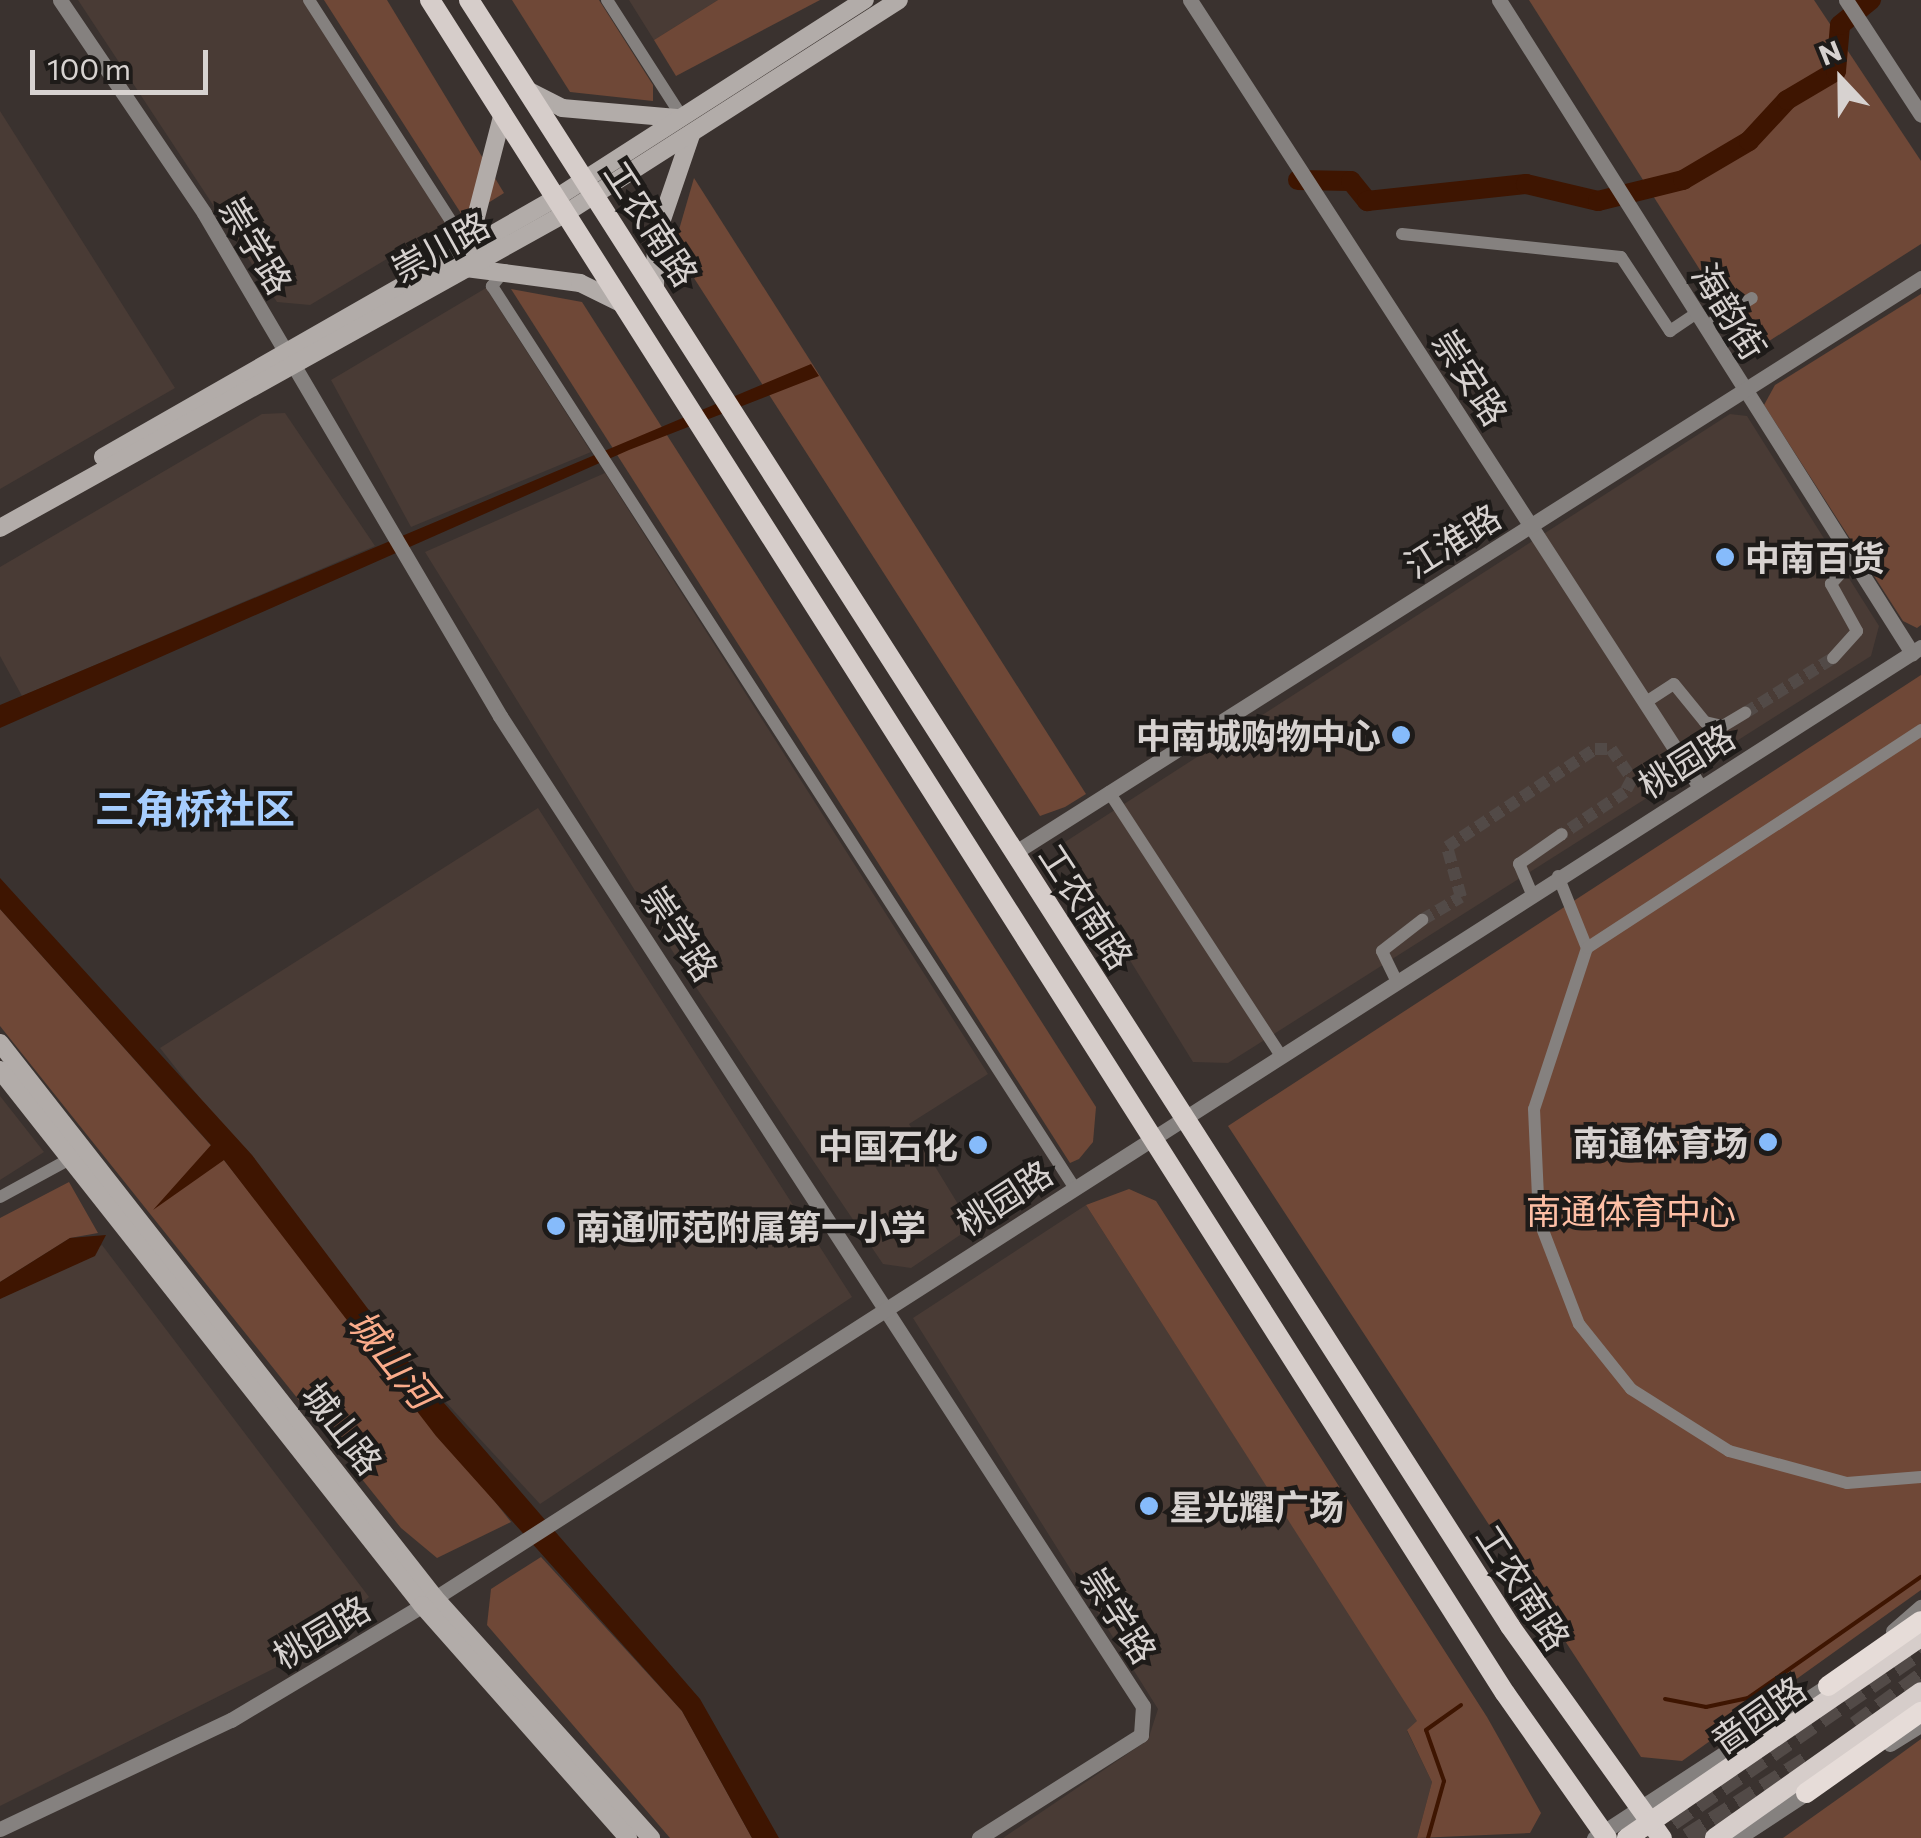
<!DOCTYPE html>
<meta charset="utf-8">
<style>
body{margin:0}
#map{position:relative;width:1921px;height:1838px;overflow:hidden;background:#3a322f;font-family:Commissioner,"Noto Sans SC",sans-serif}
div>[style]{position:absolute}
.built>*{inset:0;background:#493b35}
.green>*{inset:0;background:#6f4837}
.water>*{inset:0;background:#3e1501}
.stream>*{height:4px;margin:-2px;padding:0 2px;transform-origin:2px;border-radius:2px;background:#3e1501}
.river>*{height:20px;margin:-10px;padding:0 10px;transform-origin:10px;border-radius:10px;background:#3e1501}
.minor-tunnel>*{height:12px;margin-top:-6px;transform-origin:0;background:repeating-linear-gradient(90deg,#524a47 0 12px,transparent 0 18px)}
.trunk-tunnel>*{height:20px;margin-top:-10px;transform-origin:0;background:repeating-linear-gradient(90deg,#524a47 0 20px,transparent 0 30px)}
.minor>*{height:12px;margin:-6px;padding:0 6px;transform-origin:6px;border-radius:6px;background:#85817f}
.tertiary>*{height:15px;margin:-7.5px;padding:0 7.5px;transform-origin:7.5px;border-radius:7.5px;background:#85817f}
.secondary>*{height:18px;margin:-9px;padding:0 9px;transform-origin:9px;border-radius:9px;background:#b2aca9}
.primary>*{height:20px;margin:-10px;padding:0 10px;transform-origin:10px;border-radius:10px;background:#d6cdca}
.trunk>*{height:20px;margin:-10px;padding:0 10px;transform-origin:10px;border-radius:10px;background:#e6dcd8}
.dots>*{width:28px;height:28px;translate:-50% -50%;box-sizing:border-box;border:5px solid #1e1b19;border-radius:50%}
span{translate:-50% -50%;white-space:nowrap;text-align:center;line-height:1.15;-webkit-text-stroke:9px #1e1b19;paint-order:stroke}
.street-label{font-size:35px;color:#d7d2d0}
.poi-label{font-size:35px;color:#d7d2d0;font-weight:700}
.left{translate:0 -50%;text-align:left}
.right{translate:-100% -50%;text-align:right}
.park-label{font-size:35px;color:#febfa5}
.water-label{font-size:38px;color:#faac8b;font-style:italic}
.quarter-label{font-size:40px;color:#a6cdfe;font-weight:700}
.north{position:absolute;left:1791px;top:30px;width:100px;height:100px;-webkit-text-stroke:8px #1e1b19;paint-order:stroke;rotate:338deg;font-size:28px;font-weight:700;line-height:40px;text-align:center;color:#d7d2d0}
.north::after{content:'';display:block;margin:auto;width:35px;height:45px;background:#d7d2d0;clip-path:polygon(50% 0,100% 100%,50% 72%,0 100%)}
.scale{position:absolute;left:30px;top:50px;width:178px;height:45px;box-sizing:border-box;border:5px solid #d7d2d0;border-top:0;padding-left:12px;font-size:30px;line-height:35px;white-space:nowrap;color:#d7d2d0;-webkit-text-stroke:8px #1e1b19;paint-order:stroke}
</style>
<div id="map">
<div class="built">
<i style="clip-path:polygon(78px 0,303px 0,447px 223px,310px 305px,277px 302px)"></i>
<i style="clip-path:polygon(629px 0,718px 0,654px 40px)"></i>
<i style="clip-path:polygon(0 111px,175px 388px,0 489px)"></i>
<i style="clip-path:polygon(486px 288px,591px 452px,411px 527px,331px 380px)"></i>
<i style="clip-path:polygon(285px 413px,375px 546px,22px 696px,0 656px,0 567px,262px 414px)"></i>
<i style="clip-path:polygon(1730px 414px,1747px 416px,1879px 626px,1871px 656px,1228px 1063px,1193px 1062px,1061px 849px,1065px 842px)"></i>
<i style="clip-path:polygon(605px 473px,988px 1074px,909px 1124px,972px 1227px,911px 1268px,883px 1264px,683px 968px,425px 552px)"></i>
<i style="clip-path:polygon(538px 808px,852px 1297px,540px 1504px,405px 1358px,160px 1048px)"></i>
<i style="clip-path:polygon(0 1096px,44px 1152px,0 1180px)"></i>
<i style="clip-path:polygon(1086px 1205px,1418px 1721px,1407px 1731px,1432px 1782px,1417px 1838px,1003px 1838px,1148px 1740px,1158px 1709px,913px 1318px)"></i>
<i style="clip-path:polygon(102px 1245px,369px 1597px,285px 1663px,0 1806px,0 1299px)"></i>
</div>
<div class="green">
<i style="clip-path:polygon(324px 0,387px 0,504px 193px,464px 218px)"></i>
<i style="clip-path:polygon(512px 0,599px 0,653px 85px,653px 101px,570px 92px)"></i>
<i style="clip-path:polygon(718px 0,820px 0,676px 76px,654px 40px)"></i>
<i style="clip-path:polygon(1529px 0,1814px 0,1921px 161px,1921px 244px,1752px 352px)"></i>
<i style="clip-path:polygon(694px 178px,1086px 794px,1065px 807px,1040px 816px,674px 247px)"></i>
<i style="clip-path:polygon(511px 289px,582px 302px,1096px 1107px,1093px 1142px,1079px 1159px,1070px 1163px)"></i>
<i style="clip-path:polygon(1921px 294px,1921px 625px,1917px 628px,1903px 621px,1764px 405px,1775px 385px)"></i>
<i style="clip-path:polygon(1921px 675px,1921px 1590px,1682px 1761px,1641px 1757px,1228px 1126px)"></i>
<i style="clip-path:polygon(0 909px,223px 1159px,511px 1522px,437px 1558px,401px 1528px,0 1026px)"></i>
<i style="clip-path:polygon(69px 1182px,98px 1233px,70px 1238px,0 1282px,0 1218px)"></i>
<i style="clip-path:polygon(1129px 1189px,1156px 1201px,1487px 1717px,1541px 1813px,1530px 1833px,1417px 1838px,1432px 1782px,1407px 1730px,1417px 1721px,1086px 1205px)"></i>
<i style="clip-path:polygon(541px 1557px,682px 1711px,752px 1838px,670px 1838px,487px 1625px,491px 1589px)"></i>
<i style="clip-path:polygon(1921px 1739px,1921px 1838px,1783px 1838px,1873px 1774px)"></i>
</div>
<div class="water">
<i style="clip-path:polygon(811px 364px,819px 376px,629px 450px,0 728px,0 705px)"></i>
<i style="clip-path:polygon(0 878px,252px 1155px,405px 1358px,700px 1699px,779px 1838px,752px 1838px,682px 1711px,436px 1436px,224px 1160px,153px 1210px,211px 1145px,0 909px)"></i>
<i style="clip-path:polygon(106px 1235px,95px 1256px,0 1299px,0 1282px,70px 1238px)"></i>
</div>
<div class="stream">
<i style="left:1665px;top:1699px;width:42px;rotate:11deg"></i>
<i style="left:1706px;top:1707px;width:43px;rotate:-12.1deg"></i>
<i style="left:1748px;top:1698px;width:211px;rotate:-35deg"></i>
<i style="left:1428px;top:1838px;width:59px;rotate:-74.3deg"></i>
<i style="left:1444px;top:1781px;width:54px;rotate:-109.4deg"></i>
<i style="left:1426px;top:1730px;width:43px;rotate:-35.5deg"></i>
</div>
<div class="river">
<i style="left:1298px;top:180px;width:53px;rotate:1.1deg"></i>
<i style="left:1351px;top:181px;width:26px;rotate:51deg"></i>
<i style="left:1367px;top:201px;width:160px;rotate:-6.1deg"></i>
<i style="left:1526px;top:184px;width:74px;rotate:13.3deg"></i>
<i style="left:1598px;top:201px;width:88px;rotate:-13.9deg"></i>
<i style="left:1683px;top:180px;width:77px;rotate:-30.6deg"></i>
<i style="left:1749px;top:141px;width:56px;rotate:-47.2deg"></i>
<i style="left:1787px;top:100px;width:57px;rotate:-30.6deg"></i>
<i style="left:1836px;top:71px;width:46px;rotate:-85deg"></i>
<i style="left:1840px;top:25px;width:40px;rotate:-39deg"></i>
</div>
<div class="minor-tunnel">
<i style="left:1745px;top:713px;width:104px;rotate:-32deg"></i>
<i style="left:1422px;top:920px;width:45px;rotate:-30.5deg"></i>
<i style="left:1461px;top:897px;width:52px;rotate:-105.6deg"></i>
<i style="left:1447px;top:847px;width:178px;rotate:-33.5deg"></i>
<i style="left:1595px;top:749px;width:16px"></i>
<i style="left:1611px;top:749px;width:37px;rotate:55deg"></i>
<i style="left:1632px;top:779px;width:15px;rotate:118deg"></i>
<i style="left:1625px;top:792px;width:76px;rotate:146.3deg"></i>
</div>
<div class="trunk-tunnel">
<i style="left:1856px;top:1726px;width:81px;rotate:-36.4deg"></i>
<i style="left:1647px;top:1838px;width:333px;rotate:-34.6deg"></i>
<i style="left:1688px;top:1838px;width:148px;rotate:-32.8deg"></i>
</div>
<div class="minor">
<i style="left:309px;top:0;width:295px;rotate:57.3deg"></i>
<i style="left:607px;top:0;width:139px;rotate:57.3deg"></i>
<i style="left:1402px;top:234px;width:220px;rotate:6deg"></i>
<i style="left:1621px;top:257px;width:89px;rotate:56.5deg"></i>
<i style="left:1670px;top:331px;width:32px;rotate:-34deg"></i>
<i style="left:505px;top:270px;width:21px;rotate:129deg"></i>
<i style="left:492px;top:286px;width:1073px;rotate:57.14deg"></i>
<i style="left:1705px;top:327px;width:55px;rotate:-31.7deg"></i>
<i style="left:1833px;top:658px;width:36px;rotate:-48deg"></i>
<i style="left:1857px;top:631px;width:54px;rotate:-119deg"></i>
<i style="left:1831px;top:584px;width:31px;rotate:-48deg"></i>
<i style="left:1646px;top:702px;width:33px;rotate:-33deg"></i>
<i style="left:1674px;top:684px;width:49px;rotate:50.8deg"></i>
<i style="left:1705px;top:722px;width:18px;rotate:13deg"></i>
<i style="left:1723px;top:726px;width:26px;rotate:-31deg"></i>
<i style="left:1109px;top:792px;width:315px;rotate:56.9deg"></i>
<i style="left:1558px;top:876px;width:78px;rotate:68.1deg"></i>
<i style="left:1587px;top:948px;width:169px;rotate:108.2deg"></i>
<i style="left:1534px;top:1109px;width:111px;rotate:87.4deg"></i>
<i style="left:1539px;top:1220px;width:111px;rotate:69deg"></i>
<i style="left:1579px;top:1324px;width:83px;rotate:51.3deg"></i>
<i style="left:1631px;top:1389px;width:116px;rotate:32.3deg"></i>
<i style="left:1729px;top:1451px;width:122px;rotate:15.2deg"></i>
<i style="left:1847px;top:1483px;width:74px;rotate:-4.6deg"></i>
<i style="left:1532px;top:894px;width:33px;rotate:-113deg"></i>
<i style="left:1519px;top:864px;width:52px;rotate:-34.9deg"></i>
<i style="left:1587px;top:948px;width:399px;rotate:-33.1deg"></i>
<i style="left:1397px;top:982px;width:34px;rotate:-116deg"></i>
<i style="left:1382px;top:951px;width:51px;rotate:-37.8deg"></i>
<i style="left:0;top:1197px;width:88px;rotate:-28.6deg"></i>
</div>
<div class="tertiary">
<i style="left:60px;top:0;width:257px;rotate:55.9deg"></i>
<i style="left:204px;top:213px;width:584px;rotate:59.52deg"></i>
<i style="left:500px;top:716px;width:1180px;rotate:57deg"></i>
<i style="left:1143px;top:1706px;width:29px;rotate:94deg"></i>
<i style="left:1141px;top:1735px;width:192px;rotate:147.6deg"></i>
<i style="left:1190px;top:0;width:938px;rotate:57.06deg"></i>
<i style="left:1499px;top:0;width:773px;rotate:57.69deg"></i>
<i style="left:1846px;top:0;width:137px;rotate:56.9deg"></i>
<i style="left:1014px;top:853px;width:1074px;rotate:-32.37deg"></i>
<i style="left:1893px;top:1631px;width:37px;rotate:-41deg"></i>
<i style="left:1890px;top:1744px;width:36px;rotate:-32deg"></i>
<i style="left:0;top:1829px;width:255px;rotate:-25.3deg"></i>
<i style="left:231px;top:1720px;width:238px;rotate:-30.9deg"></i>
<i style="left:435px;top:1598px;width:1764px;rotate:-32.62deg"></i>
<i style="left:1594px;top:1838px;width:285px;rotate:-33.1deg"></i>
<i style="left:1738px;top:1838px;width:91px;rotate:-33.3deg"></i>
</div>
<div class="secondary">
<i style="left:529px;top:91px;width:37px;rotate:27deg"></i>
<i style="left:562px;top:108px;width:115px;rotate:5deg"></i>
<i style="left:468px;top:248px;width:139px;rotate:-75.5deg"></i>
<i style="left:466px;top:268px;width:115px;rotate:7.5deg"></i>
<i style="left:580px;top:283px;width:48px;rotate:26deg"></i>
<i style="left:655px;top:287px;width:50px;rotate:-88.9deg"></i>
<i style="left:656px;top:237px;width:108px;rotate:-71.1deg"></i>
<i style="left:103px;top:457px;width:522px;rotate:-29.76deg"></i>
<i style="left:556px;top:198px;width:367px;rotate:-32.7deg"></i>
<i style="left:0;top:528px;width:648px;rotate:-29.1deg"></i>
<i style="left:566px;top:213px;width:395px;rotate:-32.6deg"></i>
<i style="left:0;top:1043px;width:705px;rotate:51.91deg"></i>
<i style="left:435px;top:1598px;width:323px;rotate:48deg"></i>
<i style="left:0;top:1070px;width:681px;rotate:51.73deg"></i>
<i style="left:422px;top:1605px;width:311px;rotate:48.5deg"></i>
</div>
<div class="primary">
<i style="left:430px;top:0;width:2005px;rotate:57.59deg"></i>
<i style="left:1505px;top:1693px;width:177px;rotate:54.9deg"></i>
<i style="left:469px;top:0;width:1931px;rotate:57.37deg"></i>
<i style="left:1510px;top:1626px;width:261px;rotate:54.4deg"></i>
<i style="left:1627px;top:1838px;width:356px;rotate:-34.4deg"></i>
<i style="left:1715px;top:1838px;width:252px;rotate:-35.3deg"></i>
</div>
<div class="trunk">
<i style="left:1828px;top:1686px;width:113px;rotate:-35deg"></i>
<i style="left:1806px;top:1793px;width:141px;rotate:-35.2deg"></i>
</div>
<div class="dots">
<i style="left:1725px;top:557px;background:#86bbfb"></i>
<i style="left:1401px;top:735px;background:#86bbfb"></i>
<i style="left:1768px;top:1142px;background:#86bbfb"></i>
<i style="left:978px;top:1145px;background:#86bbfb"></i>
<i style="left:556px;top:1226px;background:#86bbfb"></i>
<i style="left:1149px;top:1506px;background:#86bbfb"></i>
</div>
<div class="street-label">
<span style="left:652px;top:223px;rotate:57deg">工农南路</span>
<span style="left:257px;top:245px;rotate:59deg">崇学路</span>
<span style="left:440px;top:246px;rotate:-29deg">崇川路</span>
<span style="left:1730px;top:311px;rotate:58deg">海韵街</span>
<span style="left:1471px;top:377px;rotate:57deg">崇安路</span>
<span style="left:1452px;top:540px;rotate:-32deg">江淮路</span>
<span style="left:1686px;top:760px;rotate:-32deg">桃园路</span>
<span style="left:1087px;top:906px;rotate:57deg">工农南路</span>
<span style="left:681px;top:933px;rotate:56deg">崇学路</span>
<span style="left:1004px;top:1197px;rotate:-33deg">桃园路</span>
<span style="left:343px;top:1428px;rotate:52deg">城山路</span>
<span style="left:1524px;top:1587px;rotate:57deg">工农南路</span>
<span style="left:1120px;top:1615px;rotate:57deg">崇学路</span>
<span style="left:321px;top:1631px;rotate:-31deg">桃园路</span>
<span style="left:1758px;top:1714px;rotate:-35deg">啬园路</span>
</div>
<div class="poi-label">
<span class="left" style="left:1745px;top:557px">中南百货</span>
<span class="right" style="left:1381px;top:735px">中南城购物中心</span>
<span class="right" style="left:1748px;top:1142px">南通体育场</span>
<span class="right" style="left:958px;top:1145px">中国石化</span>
<span class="left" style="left:576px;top:1226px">南通师范附属第一小学</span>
<span class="left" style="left:1169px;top:1506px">星光耀广场</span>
</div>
<div class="park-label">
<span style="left:1631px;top:1210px">南通体育中心</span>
</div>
<div class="water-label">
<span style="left:393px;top:1358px;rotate:51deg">城山河</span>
</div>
<div class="quarter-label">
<span style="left:195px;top:807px">三角桥社区</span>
</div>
<div class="north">N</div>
<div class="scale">100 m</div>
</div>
